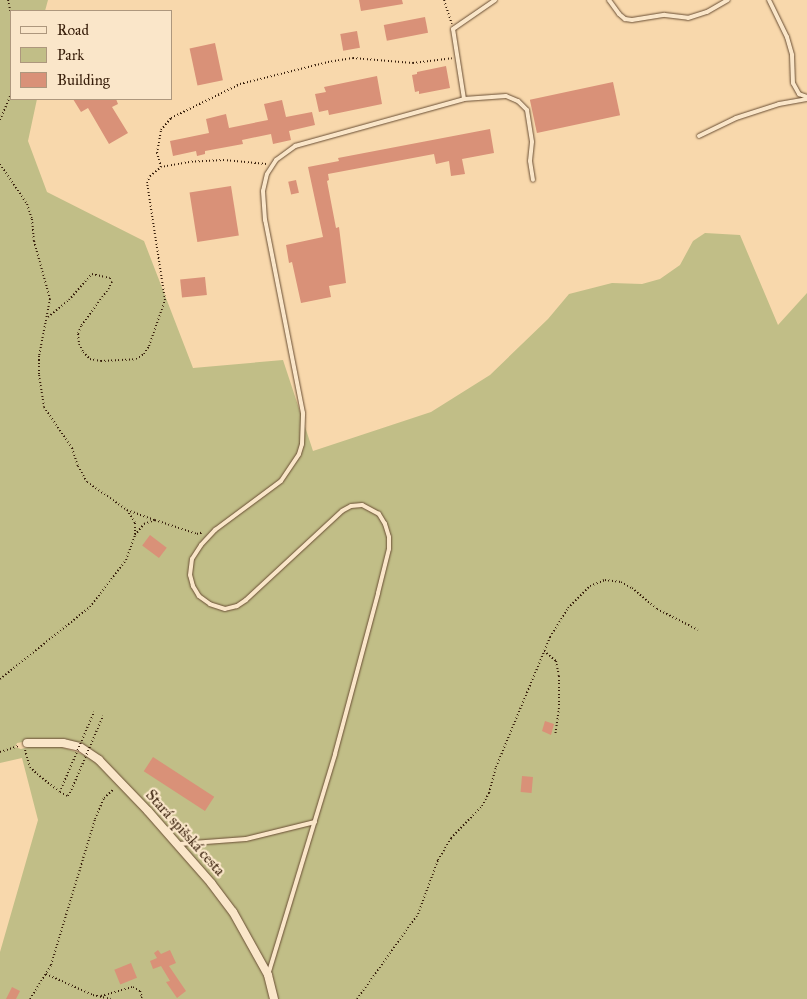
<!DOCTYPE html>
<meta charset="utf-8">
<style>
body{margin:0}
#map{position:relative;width:807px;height:999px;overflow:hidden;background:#f8d8ac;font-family:"IM FELL Great Primer",serif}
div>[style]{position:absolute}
.green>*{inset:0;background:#c1be87}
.building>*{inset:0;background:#d99178;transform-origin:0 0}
.path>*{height:2px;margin-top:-1px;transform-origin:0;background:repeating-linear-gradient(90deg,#39200c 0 1px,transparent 0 3.5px)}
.roads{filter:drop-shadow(0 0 1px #694e34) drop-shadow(0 0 1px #694e34)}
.lane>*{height:4px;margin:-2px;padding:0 2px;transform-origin:2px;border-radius:2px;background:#fae6c9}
.street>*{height:8px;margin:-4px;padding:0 4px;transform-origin:4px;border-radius:4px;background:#fae6c9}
.path-bridge>*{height:2px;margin-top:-1px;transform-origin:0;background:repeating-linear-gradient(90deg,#39200c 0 1px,transparent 0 3.5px)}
span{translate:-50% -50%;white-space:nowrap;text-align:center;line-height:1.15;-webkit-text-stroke:4.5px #fae6c9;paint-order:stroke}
.street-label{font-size:15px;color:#39200c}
.legend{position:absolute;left:10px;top:10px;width:162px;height:90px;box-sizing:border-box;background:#fae6c9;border:1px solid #ad977d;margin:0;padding:6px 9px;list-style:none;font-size:15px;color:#39200c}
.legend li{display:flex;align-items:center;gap:10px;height:25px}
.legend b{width:25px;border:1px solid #ad977d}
</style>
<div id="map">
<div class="green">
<i style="clip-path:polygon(evenodd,0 0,48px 0,45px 11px,11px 11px,11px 99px,37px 99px,28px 141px,47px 192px,144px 241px,193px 368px,283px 360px,313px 451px,431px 412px,490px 375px,548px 319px,569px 294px,612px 283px,642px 284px,660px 279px,680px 265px,693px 241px,705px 233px,740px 235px,778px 325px,807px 293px,807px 999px,0 999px,0 952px,38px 820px,22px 758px,0 763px,0 0,39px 739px,65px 740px,102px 758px,116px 772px,123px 785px,89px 757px,77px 752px,61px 747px,32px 746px,21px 749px,15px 747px,17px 743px,39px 739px)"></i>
</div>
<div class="building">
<i style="clip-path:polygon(359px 0,402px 0,403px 4px,361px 11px)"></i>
<i style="left:425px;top:17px;width:16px;height:42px;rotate:79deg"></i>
<i style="left:357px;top:31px;width:17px;height:17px;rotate:80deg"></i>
<i style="left:215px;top:43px;width:38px;height:26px;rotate:78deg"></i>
<i style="clip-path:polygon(446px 66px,450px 88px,419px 94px,419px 91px,415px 92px,412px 75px,417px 74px,417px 72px)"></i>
<i style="clip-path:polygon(377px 76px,382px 104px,329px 115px,328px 110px,319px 112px,315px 94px,326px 92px,324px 87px)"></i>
<i style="left:613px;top:82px;width:34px;height:85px;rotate:78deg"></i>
<i style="clip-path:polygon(73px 99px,116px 99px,118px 104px,112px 107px,128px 133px,109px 144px,88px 108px,81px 112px)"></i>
<i style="clip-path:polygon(282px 100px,286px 117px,312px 112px,315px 125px,289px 131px,291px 140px,273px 144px,271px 134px,242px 140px,243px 144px,205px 151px,205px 154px,197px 156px,196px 151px,173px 156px,170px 141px,209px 133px,206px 119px,226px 114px,229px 128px,268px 120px,264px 104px)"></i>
<i style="clip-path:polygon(490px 129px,494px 153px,462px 159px,465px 174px,451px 176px,449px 161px,436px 164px,434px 154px,328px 174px,329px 180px,327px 181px,336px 228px,339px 227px,346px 283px,329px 286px,331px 297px,301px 303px,292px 262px,289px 263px,286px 245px,323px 237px,308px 167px,339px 161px,338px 158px)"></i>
<i style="left:296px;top:180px;width:13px;height:8px;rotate:77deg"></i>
<i style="left:231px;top:186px;width:50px;height:42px;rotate:81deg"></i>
<i style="left:205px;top:277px;width:18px;height:25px;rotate:84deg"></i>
<i style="left:150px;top:535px;width:21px;height:13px;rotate:37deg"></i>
<i style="clip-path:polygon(545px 721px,554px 724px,551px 735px,542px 731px)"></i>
<i style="left:153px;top:757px;width:73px;height:17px;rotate:33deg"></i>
<i style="left:522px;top:776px;width:11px;height:16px;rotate:5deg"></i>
<i style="clip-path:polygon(158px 950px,161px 954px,170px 950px,176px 963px,169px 966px,186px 991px,177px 998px,166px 982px,170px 981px,161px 966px,153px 969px,150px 961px,157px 958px,154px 953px)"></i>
<i style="left:131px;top:963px;width:16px;height:18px;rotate:68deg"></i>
<i style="clip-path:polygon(12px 987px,20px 991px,16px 999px,6px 999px)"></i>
</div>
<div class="path">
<i style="left:8px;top:0;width:14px;rotate:78deg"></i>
<i style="left:444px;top:0;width:25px;rotate:72deg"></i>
<i style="left:0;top:120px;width:28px;rotate:-67deg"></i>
<i style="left:0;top:164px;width:48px;rotate:56deg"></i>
<i style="left:27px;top:204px;width:16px;rotate:72deg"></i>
<i style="left:32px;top:219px;width:22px;rotate:85deg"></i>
<i style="left:34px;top:241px;width:60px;rotate:74.6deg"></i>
<i style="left:50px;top:299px;width:58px;rotate:100.9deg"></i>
<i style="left:39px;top:356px;width:19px;rotate:90deg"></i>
<i style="left:39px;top:375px;width:32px;rotate:81deg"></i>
<i style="left:44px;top:407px;width:50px;rotate:55.7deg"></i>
<i style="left:72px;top:448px;width:19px;rotate:72deg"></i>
<i style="left:78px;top:466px;width:18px;rotate:61deg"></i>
<i style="left:87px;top:482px;width:49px;rotate:35deg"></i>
<i style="left:127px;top:510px;width:15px;rotate:58deg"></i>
<i style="left:135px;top:523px;width:12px;rotate:90deg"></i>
<i style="left:266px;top:164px;width:42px;rotate:-174.6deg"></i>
<i style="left:224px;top:160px;width:35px;rotate:177deg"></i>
<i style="left:189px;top:162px;width:28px;rotate:170deg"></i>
<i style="left:161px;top:167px;width:15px;rotate:-106deg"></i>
<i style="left:157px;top:153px;width:23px;rotate:-80deg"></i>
<i style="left:161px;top:130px;width:16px;rotate:-50deg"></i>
<i style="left:171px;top:118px;width:77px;rotate:-26.2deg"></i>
<i style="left:240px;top:84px;width:91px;rotate:-14deg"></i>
<i style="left:328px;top:62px;width:25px;rotate:-9deg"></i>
<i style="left:353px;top:58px;width:60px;rotate:4.8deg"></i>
<i style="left:413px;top:63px;width:39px;rotate:-7deg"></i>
<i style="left:48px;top:317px;width:27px;rotate:-39deg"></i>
<i style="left:69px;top:300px;width:35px;rotate:-49deg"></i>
<i style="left:92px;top:274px;width:18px;rotate:13deg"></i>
<i style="left:110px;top:278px;width:4px;rotate:63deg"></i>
<i style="left:112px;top:282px;width:7px;rotate:117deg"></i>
<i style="left:109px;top:288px;width:47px;rotate:126.4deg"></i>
<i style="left:81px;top:326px;width:9px;rotate:111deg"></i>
<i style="left:78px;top:334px;width:10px;rotate:84deg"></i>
<i style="left:79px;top:344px;width:9px;rotate:63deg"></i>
<i style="left:83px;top:352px;width:10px;rotate:45deg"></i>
<i style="left:90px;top:359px;width:11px;rotate:10deg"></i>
<i style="left:101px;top:361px;width:35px;rotate:-3deg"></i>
<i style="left:136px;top:359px;width:9px;rotate:-32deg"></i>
<i style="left:144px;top:354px;width:9px;rotate:-58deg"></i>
<i style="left:149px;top:346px;width:49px;rotate:-70.8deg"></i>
<i style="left:165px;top:300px;width:118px;rotate:-98.7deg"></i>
<i style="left:147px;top:183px;width:8px;rotate:-67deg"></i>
<i style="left:150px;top:176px;width:14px;rotate:-39deg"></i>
<i style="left:127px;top:510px;width:30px;rotate:20deg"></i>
<i style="left:544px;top:651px;width:16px;rotate:40deg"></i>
<i style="left:556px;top:661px;width:15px;rotate:79deg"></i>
<i style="left:559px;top:676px;width:32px;rotate:90deg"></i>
<i style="left:559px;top:708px;width:27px;rotate:98deg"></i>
<i style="left:0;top:679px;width:115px;rotate:-38.7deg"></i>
<i style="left:90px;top:607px;width:59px;rotate:-52.5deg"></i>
<i style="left:126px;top:560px;width:27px;rotate:-70deg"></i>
<i style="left:135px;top:535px;width:14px;rotate:-51deg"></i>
<i style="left:144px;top:524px;width:12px;rotate:-20deg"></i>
<i style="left:155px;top:520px;width:44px;rotate:18.4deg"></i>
<i style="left:197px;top:534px;width:7px;rotate:-16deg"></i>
<i style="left:25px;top:750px;width:18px;rotate:74deg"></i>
<i style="left:30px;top:767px;width:10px;rotate:45deg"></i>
<i style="left:37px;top:774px;width:29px;rotate:38deg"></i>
<i style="left:60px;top:792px;width:9px;rotate:27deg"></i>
<i style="left:68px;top:796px;width:4px;rotate:-56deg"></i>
<i style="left:0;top:752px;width:20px;rotate:-18deg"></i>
<i style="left:46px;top:974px;width:51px;rotate:24.1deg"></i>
<i style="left:93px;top:995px;width:18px;rotate:13deg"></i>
<i style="left:101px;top:996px;width:33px;rotate:-16deg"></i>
<i style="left:133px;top:987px;width:8px;rotate:30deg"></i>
<i style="left:140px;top:991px;width:6px;rotate:72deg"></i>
<i style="left:142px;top:997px;width:3px;rotate:135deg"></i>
<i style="left:30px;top:999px;width:40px;rotate:-58deg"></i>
<i style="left:51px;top:965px;width:152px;rotate:-73.2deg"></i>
<i style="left:95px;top:819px;width:23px;rotate:-67deg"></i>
<i style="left:104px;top:798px;width:13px;rotate:-42deg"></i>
<i style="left:357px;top:999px;width:105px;rotate:-54.3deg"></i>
<i style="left:418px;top:914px;width:58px;rotate:-69.7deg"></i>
<i style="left:438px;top:860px;width:26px;rotate:-59deg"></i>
<i style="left:451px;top:838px;width:45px;rotate:-45.9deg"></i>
<i style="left:482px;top:806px;width:15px;rotate:-62deg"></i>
<i style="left:489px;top:793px;width:27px;rotate:-75deg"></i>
<i style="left:496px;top:767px;width:141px;rotate:-67.4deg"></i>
<i style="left:550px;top:637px;width:34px;rotate:-58deg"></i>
<i style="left:568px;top:608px;width:31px;rotate:-45deg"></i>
<i style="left:590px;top:586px;width:16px;rotate:-22deg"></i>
<i style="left:605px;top:580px;width:16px;rotate:7deg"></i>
<i style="left:621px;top:582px;width:13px;rotate:29deg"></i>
<i style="left:632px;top:588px;width:33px;rotate:40deg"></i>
<i style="left:657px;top:609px;width:46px;rotate:27.1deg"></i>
</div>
<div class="roads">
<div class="lane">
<i style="left:609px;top:0;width:17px;rotate:54deg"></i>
<i style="left:619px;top:14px;width:8px;rotate:40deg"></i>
<i style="left:625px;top:19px;width:7px;rotate:8deg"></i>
<i style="left:632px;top:20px;width:33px;rotate:-9deg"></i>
<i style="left:665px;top:15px;width:23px;rotate:7deg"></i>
<i style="left:688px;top:18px;width:20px;rotate:-18deg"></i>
<i style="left:707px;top:12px;width:24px;rotate:-30deg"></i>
<i style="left:769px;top:0;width:41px;rotate:64.1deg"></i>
<i style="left:787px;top:37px;width:19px;rotate:74deg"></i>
<i style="left:792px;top:55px;width:28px;rotate:88deg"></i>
<i style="left:793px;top:83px;width:13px;rotate:61deg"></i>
<i style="left:799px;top:94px;width:9px;rotate:21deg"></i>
<i style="left:464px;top:99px;width:71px;rotate:-98.9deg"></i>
<i style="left:453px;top:29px;width:51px;rotate:-34.6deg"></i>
<i style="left:699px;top:136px;width:41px;rotate:-25.9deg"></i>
<i style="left:736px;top:118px;width:45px;rotate:-18deg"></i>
<i style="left:779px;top:104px;width:28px;rotate:-10deg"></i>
<i style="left:179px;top:844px;width:67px;rotate:-4.3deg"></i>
<i style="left:246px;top:839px;width:71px;rotate:-13.8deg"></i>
<i style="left:268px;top:975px;width:231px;rotate:-73.1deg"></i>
<i style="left:335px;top:754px;width:167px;rotate:-75deg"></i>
<i style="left:378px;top:593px;width:45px;rotate:-76deg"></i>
<i style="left:389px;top:549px;width:12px;rotate:-90deg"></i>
<i style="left:389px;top:537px;width:14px;rotate:-107deg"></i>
<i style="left:385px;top:524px;width:12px;rotate:-121deg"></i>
<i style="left:379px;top:514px;width:19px;rotate:-152deg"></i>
<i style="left:362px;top:505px;width:11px;rotate:175deg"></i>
<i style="left:351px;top:506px;width:10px;rotate:151deg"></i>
<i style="left:342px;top:511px;width:131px;rotate:137.2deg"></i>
<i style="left:246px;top:600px;width:11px;rotate:146deg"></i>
<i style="left:237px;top:606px;width:12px;rotate:166deg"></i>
<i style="left:225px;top:609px;width:16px;rotate:-162deg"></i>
<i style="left:210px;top:604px;width:14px;rotate:-144deg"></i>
<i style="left:199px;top:596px;width:12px;rotate:-121deg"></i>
<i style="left:193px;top:586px;width:11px;rotate:-105deg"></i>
<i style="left:190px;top:575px;width:16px;rotate:-83deg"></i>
<i style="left:192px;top:559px;width:17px;rotate:-57deg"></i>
<i style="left:201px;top:545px;width:21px;rotate:-47deg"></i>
<i style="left:215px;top:530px;width:82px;rotate:-36.6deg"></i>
<i style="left:281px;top:481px;width:32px;rotate:-56deg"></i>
<i style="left:299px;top:454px;width:10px;rotate:-73deg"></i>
<i style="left:302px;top:444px;width:31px;rotate:-88deg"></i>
<i style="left:303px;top:413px;width:197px;rotate:-101.1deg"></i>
<i style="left:265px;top:220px;width:29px;rotate:-94deg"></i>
<i style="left:263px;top:191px;width:17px;rotate:-77deg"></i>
<i style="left:267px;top:174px;width:17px;rotate:-57deg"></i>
<i style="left:276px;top:160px;width:24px;rotate:-36deg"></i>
<i style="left:295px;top:146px;width:175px;rotate:-15.5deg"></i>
<i style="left:464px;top:99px;width:42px;rotate:-4.1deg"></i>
<i style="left:506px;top:96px;width:13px;rotate:23deg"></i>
<i style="left:518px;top:101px;width:13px;rotate:45deg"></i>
<i style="left:527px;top:110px;width:32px;rotate:81deg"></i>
<i style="left:532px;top:142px;width:19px;rotate:96deg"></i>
<i style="left:530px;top:161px;width:19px;rotate:81deg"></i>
</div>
<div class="street">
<i style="left:27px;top:743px;width:36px"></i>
<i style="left:63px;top:743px;width:17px;rotate:13deg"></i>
<i style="left:80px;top:747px;width:23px;rotate:34deg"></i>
<i style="left:99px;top:760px;width:71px;rotate:46.1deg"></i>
<i style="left:148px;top:811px;width:96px;rotate:48.8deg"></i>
<i style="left:211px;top:883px;width:36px;rotate:53deg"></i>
<i style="left:233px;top:912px;width:72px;rotate:60.9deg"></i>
<i style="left:268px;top:975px;width:25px;rotate:76deg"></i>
</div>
</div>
<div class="path-bridge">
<i style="left:61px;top:789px;width:84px;rotate:-66.8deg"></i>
<i style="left:70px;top:793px;width:84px;rotate:-66.8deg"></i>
</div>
<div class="street-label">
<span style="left:185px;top:833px;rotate:48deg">Stará spišská cesta</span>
</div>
<ul class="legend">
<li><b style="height:6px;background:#fae6c9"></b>Road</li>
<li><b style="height:14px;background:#c1be87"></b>Park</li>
<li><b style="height:14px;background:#d99178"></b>Building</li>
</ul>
</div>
